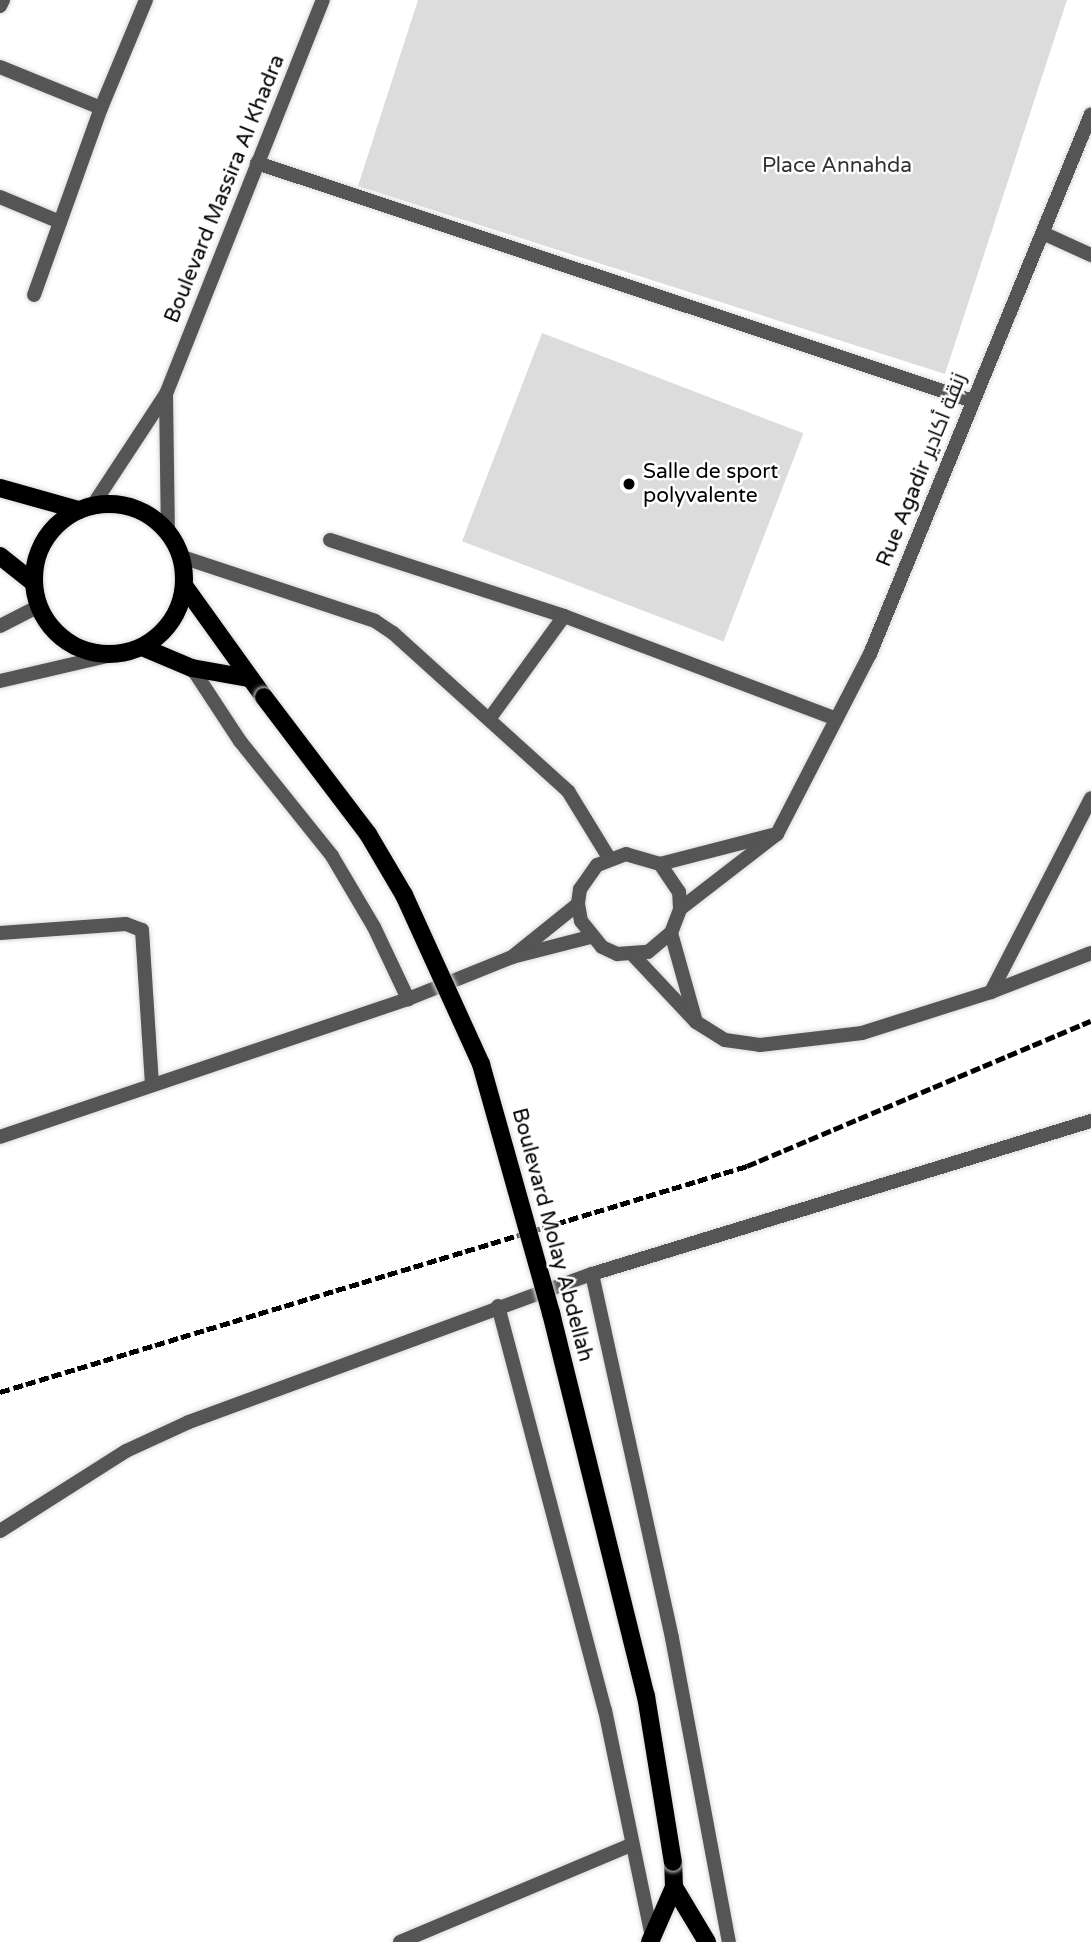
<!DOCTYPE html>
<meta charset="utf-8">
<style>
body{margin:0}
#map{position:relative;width:1091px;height:1942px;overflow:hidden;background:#fff;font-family:"Varela Round",Cairo,sans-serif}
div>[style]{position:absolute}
.green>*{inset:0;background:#dcdcdc;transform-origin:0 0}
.roads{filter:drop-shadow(0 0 2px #dbdbdb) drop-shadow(0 0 2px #dbdbdb)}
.service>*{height:14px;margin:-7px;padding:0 7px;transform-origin:7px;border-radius:7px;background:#555}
.minor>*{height:14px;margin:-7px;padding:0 7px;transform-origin:7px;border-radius:7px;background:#555}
.primary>*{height:18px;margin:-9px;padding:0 9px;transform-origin:9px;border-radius:9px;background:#000}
.primary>.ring{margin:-9px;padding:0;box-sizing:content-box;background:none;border:18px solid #000;border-radius:50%}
.rail>*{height:5px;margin-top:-2.5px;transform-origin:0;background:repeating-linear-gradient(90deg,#000 0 10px,transparent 0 13.5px)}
.bridges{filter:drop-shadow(0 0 2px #dbdbdb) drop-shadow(0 0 2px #dbdbdb)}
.primary-bridge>*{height:18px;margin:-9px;padding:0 9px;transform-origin:9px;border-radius:9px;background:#000}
.dots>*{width:19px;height:19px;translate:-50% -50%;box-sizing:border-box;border:4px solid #fff;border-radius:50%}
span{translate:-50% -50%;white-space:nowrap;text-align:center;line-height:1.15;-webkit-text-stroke:5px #fff;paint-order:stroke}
.park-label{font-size:21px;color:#333}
.street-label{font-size:21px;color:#000}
.poi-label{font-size:21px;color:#000}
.left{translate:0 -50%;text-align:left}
</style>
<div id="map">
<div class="green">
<i style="clip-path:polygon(418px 0,1067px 0,945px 374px,358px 186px)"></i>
<i style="left:542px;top:333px;width:280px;height:223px;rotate:21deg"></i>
</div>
<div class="roads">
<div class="service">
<i style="left:257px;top:163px;width:755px;rotate:18.39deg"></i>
<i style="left:330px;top:540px;width:246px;rotate:18deg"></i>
<i style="left:564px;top:616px;width:291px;rotate:20.7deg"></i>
<i style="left:490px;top:718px;width:126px;rotate:-54deg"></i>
</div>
<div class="minor">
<i style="left:0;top:6px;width:7px;rotate:-63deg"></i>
<i style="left:0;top:67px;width:109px;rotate:22.1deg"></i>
<i style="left:0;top:197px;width:65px;rotate:22.6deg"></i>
<i style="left:1045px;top:234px;width:51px;rotate:24.5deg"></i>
<i style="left:34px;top:295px;width:199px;rotate:-70.3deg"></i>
<i style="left:101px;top:108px;width:117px;rotate:-67.4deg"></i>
<i style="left:166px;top:394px;width:137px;rotate:89.2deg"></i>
<i style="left:93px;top:505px;width:133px;rotate:-56.7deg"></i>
<i style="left:166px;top:394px;width:424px;rotate:-68.3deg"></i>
<i style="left:182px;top:557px;width:203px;rotate:18.3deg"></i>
<i style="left:375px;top:621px;width:22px;rotate:34deg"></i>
<i style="left:393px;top:633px;width:236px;rotate:42.1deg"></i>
<i style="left:568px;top:791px;width:79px;rotate:58.5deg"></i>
<i style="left:0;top:626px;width:44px;rotate:-27.1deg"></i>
<i style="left:192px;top:668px;width:87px;rotate:56.7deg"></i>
<i style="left:240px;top:741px;width:147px;rotate:51.3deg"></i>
<i style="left:332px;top:856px;width:82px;rotate:59.4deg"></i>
<i style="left:374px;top:927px;width:80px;rotate:64.7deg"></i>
<i style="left:0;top:681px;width:119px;rotate:-13.1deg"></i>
<i style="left:660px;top:864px;width:116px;rotate:-14.5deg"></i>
<i style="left:578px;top:904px;width:85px;rotate:141.2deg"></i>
<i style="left:512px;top:957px;width:81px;rotate:-14.4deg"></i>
<i style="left:680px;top:909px;width:17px;rotate:-93deg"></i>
<i style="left:679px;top:892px;width:34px;rotate:-124deg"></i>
<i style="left:660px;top:864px;width:35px;rotate:-164deg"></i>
<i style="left:626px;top:854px;width:31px;rotate:159deg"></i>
<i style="left:597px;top:865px;width:29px;rotate:125deg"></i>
<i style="left:580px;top:889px;width:15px;rotate:98deg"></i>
<i style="left:578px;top:904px;width:17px;rotate:80deg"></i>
<i style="left:581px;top:921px;width:33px;rotate:51deg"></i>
<i style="left:602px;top:947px;width:17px;rotate:25deg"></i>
<i style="left:617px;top:954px;width:31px;rotate:-4deg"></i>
<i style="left:648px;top:952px;width:30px;rotate:-40deg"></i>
<i style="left:671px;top:933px;width:26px;rotate:-69deg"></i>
<i style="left:680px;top:909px;width:123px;rotate:-37.7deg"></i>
<i style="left:777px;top:834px;width:203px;rotate:-62.7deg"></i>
<i style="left:870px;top:654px;width:583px;rotate:-67.74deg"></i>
<i style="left:0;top:933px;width:126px;rotate:-4.1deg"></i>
<i style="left:126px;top:924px;width:17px;rotate:21deg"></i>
<i style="left:142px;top:930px;width:153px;rotate:86.3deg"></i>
<i style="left:633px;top:955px;width:92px;rotate:46.8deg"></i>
<i style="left:696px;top:1022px;width:92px;rotate:-105.7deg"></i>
<i style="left:991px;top:992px;width:218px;rotate:-62.7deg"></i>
<i style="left:696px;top:1022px;width:34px;rotate:32deg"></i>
<i style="left:725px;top:1040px;width:35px;rotate:8deg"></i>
<i style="left:760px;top:1045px;width:103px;rotate:-6.7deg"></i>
<i style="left:862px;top:1033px;width:135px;rotate:-17.6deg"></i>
<i style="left:991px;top:992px;width:107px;rotate:-21.3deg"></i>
<i style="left:0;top:1137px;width:431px;rotate:-18.7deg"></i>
<i style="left:408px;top:999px;width:112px;rotate:-22deg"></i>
<i style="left:592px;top:1274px;width:373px;rotate:77.6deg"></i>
<i style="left:672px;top:1638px;width:309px;rotate:79.4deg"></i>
<i style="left:498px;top:1306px;width:418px;rotate:75.2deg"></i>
<i style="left:605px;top:1710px;width:232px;rotate:78.3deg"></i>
<i style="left:0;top:1531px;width:149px;rotate:-32.4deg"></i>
<i style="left:126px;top:1451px;width:69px;rotate:-24.7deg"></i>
<i style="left:189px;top:1422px;width:429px;rotate:-20.2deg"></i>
<i style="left:592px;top:1274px;width:522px;rotate:-17.05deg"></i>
<i style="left:400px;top:1942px;width:251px;rotate:-22.8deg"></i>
</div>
<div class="primary">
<i style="left:0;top:488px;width:82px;rotate:15.6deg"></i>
<i class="ring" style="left:34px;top:504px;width:132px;height:132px"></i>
<i style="left:0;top:556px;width:43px;rotate:38.5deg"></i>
<i style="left:185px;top:587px;width:135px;rotate:54.3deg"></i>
<i style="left:142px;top:647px;width:54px;rotate:22.8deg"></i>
<i style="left:192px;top:668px;width:57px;rotate:10.1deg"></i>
<i style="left:674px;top:1887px;width:64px;rotate:59deg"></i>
<i style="left:650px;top:1942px;width:60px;rotate:-66.4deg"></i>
<i style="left:674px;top:1887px;width:25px;rotate:-92deg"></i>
</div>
</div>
<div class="rail">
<i style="left:0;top:1392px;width:780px;rotate:-16.83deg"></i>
<i style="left:747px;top:1166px;width:373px;rotate:-22.9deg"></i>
</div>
<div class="bridges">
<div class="primary-bridge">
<i style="left:264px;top:697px;width:172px;rotate:52.8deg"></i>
<i style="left:368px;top:834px;width:71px;rotate:59.5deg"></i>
<i style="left:404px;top:895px;width:186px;rotate:65.5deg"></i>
<i style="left:481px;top:1064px;width:259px;rotate:74.3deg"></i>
<i style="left:551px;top:1313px;width:395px;rotate:76.1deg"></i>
<i style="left:646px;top:1696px;width:168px;rotate:80.8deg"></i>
</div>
</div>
<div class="dots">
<i style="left:629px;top:484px;background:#000"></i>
</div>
<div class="park-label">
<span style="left:837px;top:166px">Place Annahda</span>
</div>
<div class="street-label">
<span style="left:225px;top:189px;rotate:-68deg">Boulevard Massira Al Khadra</span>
<span style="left:922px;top:470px;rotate:-68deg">Rue Agadir زنقة أكادير</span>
<span style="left:552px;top:1235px;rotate:75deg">Boulevard Molay Abdellah</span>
</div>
<div class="poi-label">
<span class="left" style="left:643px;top:484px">Salle de sport<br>polyvalente</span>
</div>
</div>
